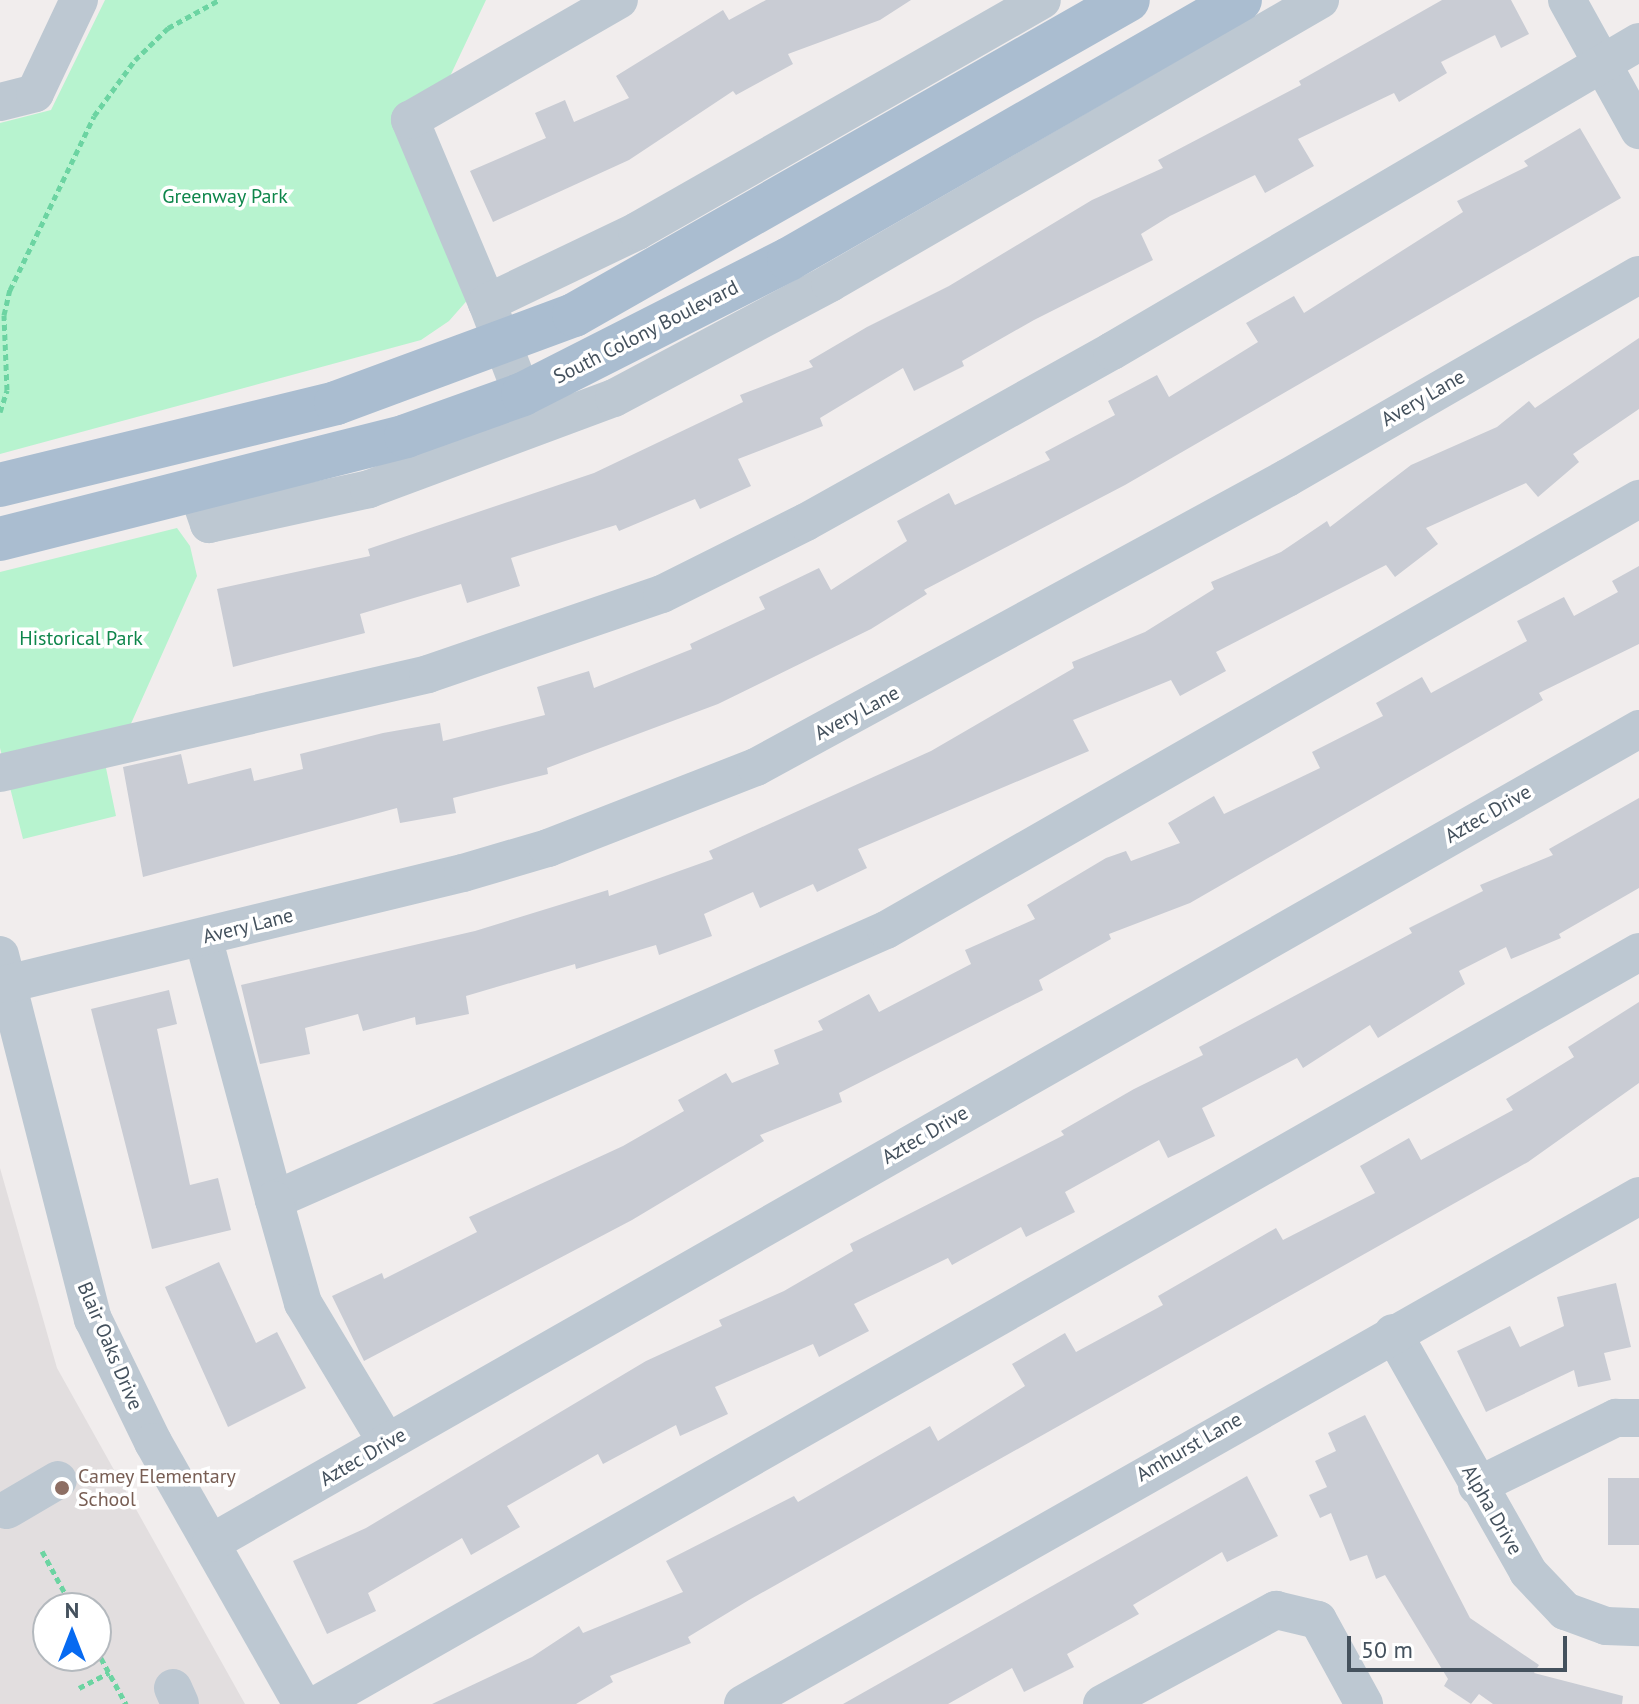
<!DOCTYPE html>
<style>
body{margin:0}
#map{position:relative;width:1639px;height:1704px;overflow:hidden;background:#f1eded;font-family:"PT Sans",sans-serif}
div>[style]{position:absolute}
.education>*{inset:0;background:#e2dedf}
.green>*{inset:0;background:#b7f3cf}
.building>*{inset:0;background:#c9ccd4;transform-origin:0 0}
.path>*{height:5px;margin-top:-2.5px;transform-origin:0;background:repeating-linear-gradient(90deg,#6cd4a2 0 6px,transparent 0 10px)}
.minor>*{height:38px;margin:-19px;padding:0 19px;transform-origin:19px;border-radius:19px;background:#bdc8d2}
.major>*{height:44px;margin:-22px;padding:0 22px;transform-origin:22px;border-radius:22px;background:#aabdd0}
.dots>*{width:22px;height:22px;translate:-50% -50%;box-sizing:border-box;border:4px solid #fff;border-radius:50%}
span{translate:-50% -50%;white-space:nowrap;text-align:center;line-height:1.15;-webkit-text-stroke:7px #fff;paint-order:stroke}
.park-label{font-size:20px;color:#0e864b}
.street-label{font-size:20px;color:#44515d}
.education-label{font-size:20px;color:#785e54}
.left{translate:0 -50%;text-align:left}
.north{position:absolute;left:32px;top:1592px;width:80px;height:80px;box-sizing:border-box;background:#fff;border:2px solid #b4b9be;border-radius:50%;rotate:0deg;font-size:22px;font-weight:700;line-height:32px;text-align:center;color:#44515d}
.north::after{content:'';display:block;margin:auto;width:28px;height:36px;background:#076af1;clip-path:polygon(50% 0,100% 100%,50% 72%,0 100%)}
.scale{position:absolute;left:1347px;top:1636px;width:220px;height:36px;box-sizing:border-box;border:4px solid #44515d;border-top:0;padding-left:10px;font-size:24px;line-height:28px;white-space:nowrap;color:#44515d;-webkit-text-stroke:6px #fff;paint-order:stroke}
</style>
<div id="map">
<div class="education">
<i style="clip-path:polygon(evenodd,0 1168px,57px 1368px,245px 1704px,0 1704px,0 1168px,48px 1608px,96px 1608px,96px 1656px,48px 1656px,48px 1608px)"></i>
</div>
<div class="green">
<i style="clip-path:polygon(105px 0,486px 0,444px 89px,400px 116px,471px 296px,449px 321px,421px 340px,0 454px,0 123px,51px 110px)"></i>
<i style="clip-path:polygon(177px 528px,190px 546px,197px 576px,125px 737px,101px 744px,116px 816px,23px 839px,0 748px,0 572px)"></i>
</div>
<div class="building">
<i style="clip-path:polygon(766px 0,911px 0,880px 20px,788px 54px,793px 64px,736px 95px,733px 91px,629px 160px,493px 222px,470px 171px,546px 138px,535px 113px,565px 100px,574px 122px,629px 98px,616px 76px,723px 10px,729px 20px)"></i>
<i style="clip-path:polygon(1442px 0,1511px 0,1529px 34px,1501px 48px,1495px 35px,1441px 62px,1447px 73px,1399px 102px,1394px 93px,1298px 139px,1314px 166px,1265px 193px,1255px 175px,1170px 216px,1141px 234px,1153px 260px,1034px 320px,962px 361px,964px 366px,914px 391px,903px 368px,820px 418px,823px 426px,738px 459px,751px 486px,700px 509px,695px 499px,619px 531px,616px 525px,511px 558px,520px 586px,467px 603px,461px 584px,360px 614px,365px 633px,233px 667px,217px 589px,370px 556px,368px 549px,594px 473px,743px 402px,740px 395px,813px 367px,809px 361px,867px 327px,949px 286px,1092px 200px,1163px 168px,1158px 160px,1301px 85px,1299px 81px)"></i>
<i style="clip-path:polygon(1580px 128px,1621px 198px,1125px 485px,924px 590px,927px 594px,871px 629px,718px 704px,547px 768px,548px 774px,453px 798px,456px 813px,400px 823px,397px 808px,143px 877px,123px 767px,181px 754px,188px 784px,251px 768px,254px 781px,303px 769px,300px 754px,383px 733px,440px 723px,443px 741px,545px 715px,537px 687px,589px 671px,594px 688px,692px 649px,690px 644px,765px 609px,759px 597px,819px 568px,831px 590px,907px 541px,897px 521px,949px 493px,955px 505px,1050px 460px,1045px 452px,1115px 415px,1108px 401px,1157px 375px,1169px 397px,1258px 342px,1246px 323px,1294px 296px,1304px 313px,1463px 212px,1457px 201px,1528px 166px,1524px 161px)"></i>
<i style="clip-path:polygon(1639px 338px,1639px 409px,1573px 454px,1579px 462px,1538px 497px,1526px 483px,1426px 528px,1438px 544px,1395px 577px,1386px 565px,1216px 652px,1226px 671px,1180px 696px,1171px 680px,1073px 720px,1089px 751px,858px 849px,867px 868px,817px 892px,813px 884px,760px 908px,753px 892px,704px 914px,712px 936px,659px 955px,656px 945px,576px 969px,575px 964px,466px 996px,469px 1014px,416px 1025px,415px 1017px,363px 1031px,358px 1014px,305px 1028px,310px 1054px,260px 1064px,241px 985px,475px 931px,608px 890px,609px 896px,713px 859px,709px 851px,931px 751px,1074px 668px,1072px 662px,1145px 632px,1214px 589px,1211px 582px,1281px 552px,1327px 521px,1330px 527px,1411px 465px,1497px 427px,1529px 401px,1535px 408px)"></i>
<i style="clip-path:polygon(1639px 566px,1639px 644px,1539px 693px,1543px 700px,1190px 903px,1109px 934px,1111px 939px,1039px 980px,1043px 990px,839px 1093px,842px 1102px,760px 1135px,764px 1141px,632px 1220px,364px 1361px,332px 1296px,382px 1273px,384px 1279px,477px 1232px,469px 1217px,623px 1146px,684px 1111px,678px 1100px,726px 1073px,732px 1083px,779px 1064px,774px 1050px,823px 1030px,818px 1021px,869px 994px,879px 1012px,971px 964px,965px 950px,1035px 919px,1027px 905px,1106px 858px,1126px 851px,1131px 861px,1180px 843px,1168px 823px,1214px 796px,1224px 814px,1320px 768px,1312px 752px,1383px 716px,1376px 703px,1422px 677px,1431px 693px,1527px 641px,1517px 621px,1564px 597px,1574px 616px,1618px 592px,1612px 581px)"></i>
<i style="clip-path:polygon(1639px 798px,1639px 888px,1559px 934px,1561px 938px,1511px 959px,1506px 947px,1459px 971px,1465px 984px,1378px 1038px,1370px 1025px,1303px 1068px,1297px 1058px,1202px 1108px,1215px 1136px,1168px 1158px,1159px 1140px,1065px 1192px,1075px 1212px,1026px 1237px,1021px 1227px,952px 1265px,948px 1258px,854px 1304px,869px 1331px,819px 1357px,813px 1344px,715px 1387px,728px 1414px,680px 1436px,676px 1425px,603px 1464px,598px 1454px,507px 1506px,520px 1527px,471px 1555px,462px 1538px,368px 1593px,376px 1611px,327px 1634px,293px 1561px,366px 1528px,646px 1361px,722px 1326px,719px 1320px,784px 1291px,853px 1251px,850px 1244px,1064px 1135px,1061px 1131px,1134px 1089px,1203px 1055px,1199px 1047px,1412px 933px,1409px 928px,1483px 891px,1480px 885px,1553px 855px,1549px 849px)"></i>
<i style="clip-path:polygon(169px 990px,177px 1024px,157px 1029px,190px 1185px,218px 1178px,231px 1230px,152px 1249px,91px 1009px)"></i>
<i style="clip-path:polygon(1639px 1002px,1639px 1083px,1528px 1162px,749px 1600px,688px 1637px,691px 1643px,610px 1676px,613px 1682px,576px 1704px,432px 1704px,532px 1657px,579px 1626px,583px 1633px,683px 1592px,666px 1561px,794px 1496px,798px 1502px,930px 1426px,938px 1441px,1025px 1386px,1012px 1364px,1065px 1333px,1076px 1352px,1163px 1305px,1158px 1296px,1276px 1228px,1283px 1240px,1375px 1193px,1360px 1166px,1409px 1138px,1421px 1160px,1513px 1110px,1506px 1099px,1574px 1057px,1568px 1047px)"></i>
<i style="clip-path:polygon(219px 1262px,256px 1343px,277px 1332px,306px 1388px,228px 1427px,165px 1287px)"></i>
<i style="clip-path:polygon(1616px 1283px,1631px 1347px,1604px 1353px,1611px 1380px,1578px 1387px,1574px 1370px,1486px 1412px,1457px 1351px,1510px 1326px,1520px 1347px,1564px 1326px,1557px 1297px)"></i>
<i style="clip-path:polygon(1365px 1415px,1470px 1618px,1539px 1665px,1534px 1673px,1623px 1696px,1622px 1704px,1493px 1704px,1479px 1694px,1471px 1704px,1444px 1686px,1448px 1679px,1385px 1575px,1376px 1579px,1367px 1555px,1350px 1561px,1331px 1513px,1320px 1518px,1309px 1495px,1327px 1487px,1315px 1461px,1336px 1451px,1328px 1433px)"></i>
<i style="clip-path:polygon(1247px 1476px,1278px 1536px,1227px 1562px,1222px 1552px,1133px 1605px,1139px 1614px,1067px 1654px,1074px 1667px,1024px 1692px,1012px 1668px,948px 1704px,843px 1704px)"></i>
<i style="left:1608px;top:1478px;width:31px;height:67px"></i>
</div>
<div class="path">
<i style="left:0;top:412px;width:23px;rotate:-72deg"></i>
<i style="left:7px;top:390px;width:75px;rotate:-92.3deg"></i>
<i style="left:4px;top:315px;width:26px;rotate:-77deg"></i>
<i style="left:10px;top:290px;width:193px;rotate:-64.2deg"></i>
<i style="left:94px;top:116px;width:69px;rotate:-53.8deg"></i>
<i style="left:135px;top:60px;width:46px;rotate:-44.1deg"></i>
<i style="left:168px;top:28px;width:58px;rotate:-28.8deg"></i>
<i style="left:42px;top:1551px;width:65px;rotate:61.5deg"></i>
<i style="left:96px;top:1649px;width:63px;rotate:61.4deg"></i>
<i style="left:79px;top:1688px;width:34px;rotate:-27deg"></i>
</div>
<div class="minor">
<i style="left:1567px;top:0;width:149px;rotate:61deg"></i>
<i style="left:0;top:102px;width:36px;rotate:-14deg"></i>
<i style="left:35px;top:93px;width:103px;rotate:-64.7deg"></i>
<i style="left:487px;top:303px;width:199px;rotate:-112.8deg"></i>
<i style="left:410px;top:120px;width:241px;rotate:-29.9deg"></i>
<i style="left:532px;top:420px;width:125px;rotate:-111deg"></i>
<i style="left:487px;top:303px;width:166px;rotate:-25.6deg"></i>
<i style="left:637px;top:231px;width:466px;rotate:-29.7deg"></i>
<i style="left:198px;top:492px;width:34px;rotate:71deg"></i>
<i style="left:209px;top:524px;width:164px;rotate:-12.3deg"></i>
<i style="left:369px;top:489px;width:261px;rotate:-20.4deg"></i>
<i style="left:614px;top:398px;width:245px;rotate:-28deg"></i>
<i style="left:830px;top:283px;width:566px;rotate:-30.01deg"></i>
<i style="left:0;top:773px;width:439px;rotate:-13deg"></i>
<i style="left:428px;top:674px;width:247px;rotate:-18.9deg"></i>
<i style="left:662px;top:594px;width:161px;rotate:-26.6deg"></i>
<i style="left:806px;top:522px;width:351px;rotate:-29.2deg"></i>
<i style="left:1112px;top:351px;width:611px;rotate:-30.38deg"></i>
<i style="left:203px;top:937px;width:272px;rotate:74.9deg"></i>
<i style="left:274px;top:1200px;width:669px;rotate:-23.81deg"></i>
<i style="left:886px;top:930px;width:868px;rotate:-29.79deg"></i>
<i style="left:0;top:955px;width:376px;rotate:75.7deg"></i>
<i style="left:93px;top:1319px;width:137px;rotate:64deg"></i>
<i style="left:153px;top:1442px;width:301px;rotate:60.4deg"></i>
<i style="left:7px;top:984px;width:469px;rotate:-13.7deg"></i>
<i style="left:463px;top:873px;width:89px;rotate:-16.4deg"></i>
<i style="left:548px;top:848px;width:223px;rotate:-21.3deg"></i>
<i style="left:756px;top:767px;width:605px;rotate:-28.56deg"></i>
<i style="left:1287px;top:478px;width:406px;rotate:-30deg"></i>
<i style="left:274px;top:1200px;width:107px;rotate:74.3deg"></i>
<i style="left:303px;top:1303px;width:163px;rotate:59deg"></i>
<i style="left:1393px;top:1333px;width:274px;rotate:60.5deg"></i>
<i style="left:1528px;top:1572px;width:54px;rotate:46.5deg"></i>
<i style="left:1565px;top:1611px;width:44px;rotate:20.1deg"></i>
<i style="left:1606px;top:1626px;width:33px;rotate:2deg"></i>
<i style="left:1477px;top:1486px;width:155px;rotate:-26.1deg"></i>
<i style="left:1616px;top:1418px;width:23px"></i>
<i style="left:7px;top:1510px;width:59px;rotate:-30.5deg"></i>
<i style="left:211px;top:1543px;width:1644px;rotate:-29.68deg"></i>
<i style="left:173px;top:1688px;width:17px;rotate:66deg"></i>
<i style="left:318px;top:1704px;width:1520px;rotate:-29.65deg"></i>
<i style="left:743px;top:1704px;width:1030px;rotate:-29.55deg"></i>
<i style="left:1102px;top:1704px;width:198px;rotate:-28.4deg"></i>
<i style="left:1276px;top:1610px;width:43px;rotate:13.4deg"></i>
<i style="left:1318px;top:1620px;width:96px;rotate:61.3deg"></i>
</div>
<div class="major">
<i style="left:0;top:485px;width:346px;rotate:-13.7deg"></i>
<i style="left:336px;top:403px;width:254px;rotate:-20.3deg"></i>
<i style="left:574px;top:315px;width:637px;rotate:-29.62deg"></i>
<i style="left:0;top:539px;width:419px;rotate:-14.2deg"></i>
<i style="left:406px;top:436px;width:124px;rotate:-19.7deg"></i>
<i style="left:523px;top:394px;width:298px;rotate:-26.9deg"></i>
<i style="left:789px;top:259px;width:520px;rotate:-29.87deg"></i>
</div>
<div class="dots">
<i style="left:62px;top:1488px;background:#8d6e63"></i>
</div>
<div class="park-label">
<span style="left:225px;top:196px">Greenway Park</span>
<span style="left:81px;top:638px">Historical Park</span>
</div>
<div class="street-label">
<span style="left:646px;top:332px;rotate:-27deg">South Colony Boulevard</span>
<span style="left:1423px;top:398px;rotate:-30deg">Avery Lane</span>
<span style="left:857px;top:713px;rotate:-28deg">Avery Lane</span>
<span style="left:1488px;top:814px;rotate:-30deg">Aztec Drive</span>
<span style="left:248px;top:926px;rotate:-14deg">Avery Lane</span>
<span style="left:925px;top:1135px;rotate:-30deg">Aztec Drive</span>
<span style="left:110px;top:1346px;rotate:67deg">Blair Oaks Drive</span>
<span style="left:1189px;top:1447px;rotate:-30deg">Amhurst Lane</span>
<span style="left:363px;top:1457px;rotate:-30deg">Aztec Drive</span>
<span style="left:1492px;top:1510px;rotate:60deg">Alpha Drive</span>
</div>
<div class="education-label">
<span class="left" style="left:78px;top:1488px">Camey Elementary<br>School</span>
</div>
<div class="north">N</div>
<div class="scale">50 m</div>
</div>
